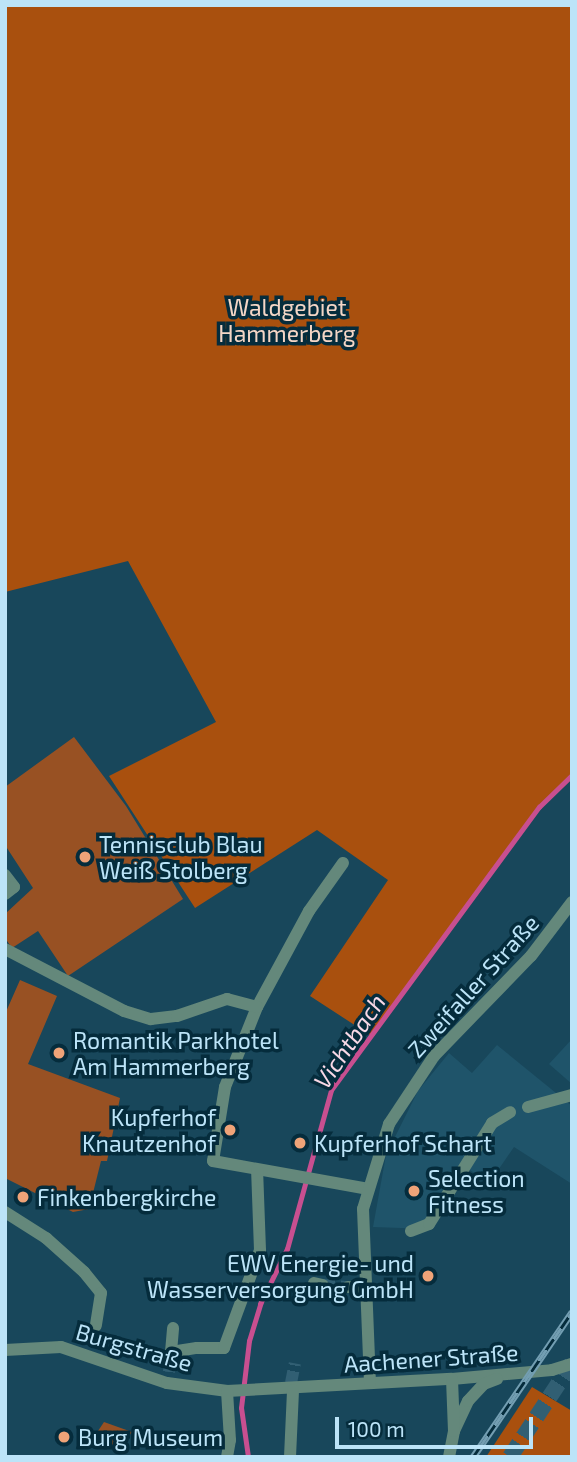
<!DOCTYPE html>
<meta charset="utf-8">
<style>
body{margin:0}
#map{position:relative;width:577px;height:1462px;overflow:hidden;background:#18475b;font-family:"Exo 2",sans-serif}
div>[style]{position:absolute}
.built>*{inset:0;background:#1f546a}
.green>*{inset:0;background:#985123}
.forest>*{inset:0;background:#a9500e}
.stream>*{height:4.5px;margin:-2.25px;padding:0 2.25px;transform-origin:2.25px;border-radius:2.25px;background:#c84f90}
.minor-tunnel>*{height:12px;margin-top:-6px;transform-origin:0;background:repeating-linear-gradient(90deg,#315f73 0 12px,transparent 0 18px)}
.major-tunnel>*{height:16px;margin-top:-8px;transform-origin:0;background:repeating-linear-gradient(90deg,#315f73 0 16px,transparent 0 24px)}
.minor>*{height:12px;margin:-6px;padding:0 6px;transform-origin:6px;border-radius:6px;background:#64887b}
.rail>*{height:7px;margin-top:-3.5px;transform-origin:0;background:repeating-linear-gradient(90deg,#052c3c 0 13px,#739eb2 0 26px);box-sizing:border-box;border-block:2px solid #739eb2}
.dots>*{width:19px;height:19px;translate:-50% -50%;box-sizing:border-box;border:4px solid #052c3c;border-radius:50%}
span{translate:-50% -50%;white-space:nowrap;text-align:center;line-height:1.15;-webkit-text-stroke:7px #052c3c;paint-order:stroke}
.park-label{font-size:23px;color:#f4d6c6}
.poi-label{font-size:23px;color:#bce4f8}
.left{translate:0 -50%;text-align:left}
.right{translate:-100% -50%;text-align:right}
.street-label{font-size:23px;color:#bce4f8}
.water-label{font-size:24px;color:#f8d8e6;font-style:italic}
.frame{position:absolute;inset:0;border:7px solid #bce4f8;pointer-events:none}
.scale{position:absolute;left:335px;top:1417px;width:198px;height:32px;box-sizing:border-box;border:4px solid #bce4f8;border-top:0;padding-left:9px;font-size:21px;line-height:24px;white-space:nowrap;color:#bce4f8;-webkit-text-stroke:5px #052c3c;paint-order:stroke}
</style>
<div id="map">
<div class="built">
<i style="clip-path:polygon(572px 1039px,572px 1084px,549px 1064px)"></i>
<i style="clip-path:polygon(497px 1045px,572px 1106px,572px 1184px,514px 1147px,490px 1182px,466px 1168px,429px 1229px,373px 1227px,386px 1155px,418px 1091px,449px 1053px,472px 1073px)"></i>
</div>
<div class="green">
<i style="clip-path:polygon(74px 737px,126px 806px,183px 899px,68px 976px,38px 931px,12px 948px,5px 938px,5px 914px,33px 888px,5px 845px,5px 787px)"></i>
<i style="clip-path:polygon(20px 980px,57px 996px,28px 1064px,120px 1098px,107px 1161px,101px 1161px,89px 1209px,73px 1212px,5px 1178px,5px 1014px)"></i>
<i style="clip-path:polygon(104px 1422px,132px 1432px,119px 1449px,96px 1434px)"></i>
</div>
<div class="forest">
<i style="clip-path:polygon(5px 5px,572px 5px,572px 779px,541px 808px,373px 1037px,310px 996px,388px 880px,317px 830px,195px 908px,109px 776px,216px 722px,128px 561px,5px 592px)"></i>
<i style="clip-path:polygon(532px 1387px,572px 1411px,572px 1457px,486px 1457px)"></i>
</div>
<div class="stream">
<i style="left:248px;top:1457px;width:49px;rotate:-98.1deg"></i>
<i style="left:241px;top:1408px;width:67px;rotate:-83.2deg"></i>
<i style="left:249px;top:1341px;width:39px;rotate:-73deg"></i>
<i style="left:260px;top:1304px;width:61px;rotate:-63.9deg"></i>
<i style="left:287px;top:1249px;width:165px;rotate:-74.5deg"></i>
<i style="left:331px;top:1090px;width:351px;rotate:-53.7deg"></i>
<i style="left:539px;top:807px;width:46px;rotate:-44.1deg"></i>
</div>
<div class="minor-tunnel">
<i style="left:323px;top:1285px;width:25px;rotate:5deg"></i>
<i style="left:169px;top:1372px;width:16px;rotate:-83deg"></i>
<i style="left:291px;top:1383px;width:20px;rotate:-79deg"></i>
</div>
<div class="major-tunnel">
<i style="left:510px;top:1457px;width:113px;rotate:-56.6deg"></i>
</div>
<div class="minor">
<i style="left:343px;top:863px;width:59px;rotate:125.3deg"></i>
<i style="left:309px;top:911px;width:109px;rotate:118.4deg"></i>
<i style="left:257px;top:1007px;width:86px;rotate:111.8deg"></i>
<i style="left:225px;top:1087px;width:75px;rotate:99.2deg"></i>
<i style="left:213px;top:1161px;width:158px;rotate:10.2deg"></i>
<i style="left:5px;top:875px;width:15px;rotate:53deg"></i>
<i style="left:14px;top:887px;width:11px;rotate:142deg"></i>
<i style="left:5px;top:949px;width:134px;rotate:27.5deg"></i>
<i style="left:124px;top:1011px;width:28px;rotate:17deg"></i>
<i style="left:151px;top:1019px;width:26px;rotate:-7deg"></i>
<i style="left:177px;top:1016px;width:53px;rotate:-18.8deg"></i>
<i style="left:227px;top:999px;width:31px;rotate:15deg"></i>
<i style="left:528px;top:1107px;width:46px;rotate:-15.3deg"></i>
<i style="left:5px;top:1212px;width:49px;rotate:32.4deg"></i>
<i style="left:46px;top:1238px;width:51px;rotate:41.8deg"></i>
<i style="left:84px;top:1272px;width:27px;rotate:51deg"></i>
<i style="left:101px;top:1293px;width:33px;rotate:99deg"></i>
<i style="left:411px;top:1231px;width:19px;rotate:-21deg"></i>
<i style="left:429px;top:1224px;width:119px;rotate:-58deg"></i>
<i style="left:492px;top:1123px;width:21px;rotate:-31deg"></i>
<i style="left:314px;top:1283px;width:9px;rotate:13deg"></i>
<i style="left:348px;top:1287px;width:17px;rotate:3deg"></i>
<i style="left:5px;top:1350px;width:56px;rotate:-3.1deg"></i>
<i style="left:61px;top:1347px;width:112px;rotate:18.8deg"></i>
<i style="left:167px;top:1383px;width:61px;rotate:7.6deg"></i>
<i style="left:227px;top:1391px;width:225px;rotate:-3.1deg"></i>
<i style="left:452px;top:1379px;width:100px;rotate:-5.1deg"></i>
<i style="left:552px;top:1370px;width:21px;rotate:-17deg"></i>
<i style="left:171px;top:1352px;width:24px;rotate:-85deg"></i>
<i style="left:171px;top:1356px;width:4px;rotate:-90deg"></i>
<i style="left:171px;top:1352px;width:26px;rotate:-9deg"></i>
<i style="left:197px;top:1348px;width:27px"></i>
<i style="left:224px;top:1348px;width:104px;rotate:-69.8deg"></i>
<i style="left:260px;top:1250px;width:80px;rotate:-92.1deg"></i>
<i style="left:370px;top:1383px;width:174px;rotate:-92.3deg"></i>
<i style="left:363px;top:1209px;width:89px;rotate:-73deg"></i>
<i style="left:389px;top:1124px;width:82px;rotate:-56.5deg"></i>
<i style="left:434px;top:1056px;width:139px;rotate:-45.9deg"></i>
<i style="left:531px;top:956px;width:68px;rotate:-52.8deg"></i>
<i style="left:454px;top:1431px;width:33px;rotate:-65deg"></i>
<i style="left:468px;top:1401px;width:23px;rotate:-47deg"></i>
<i style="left:484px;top:1384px;width:14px;rotate:-21deg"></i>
<i style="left:227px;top:1457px;width:17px;rotate:-80deg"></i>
<i style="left:230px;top:1440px;width:49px;rotate:-93.5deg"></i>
<i style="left:290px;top:1457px;width:67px;rotate:-87.4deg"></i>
<i style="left:449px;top:1457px;width:26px;rotate:-79deg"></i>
<i style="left:454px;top:1431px;width:52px;rotate:-92.2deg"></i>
</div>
<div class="rail">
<i style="left:473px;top:1457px;width:176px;rotate:-55.7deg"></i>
</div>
<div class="dots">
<i style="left:85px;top:857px;background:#efa378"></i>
<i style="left:59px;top:1053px;background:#efa378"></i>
<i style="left:230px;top:1130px;background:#efa378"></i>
<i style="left:300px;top:1143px;background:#efa378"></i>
<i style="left:414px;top:1191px;background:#efa378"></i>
<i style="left:23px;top:1197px;background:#efa378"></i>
<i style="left:428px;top:1276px;background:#efa378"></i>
<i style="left:64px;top:1437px;background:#efa378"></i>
</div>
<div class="park-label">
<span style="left:287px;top:320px">Waldgebiet<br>Hammerberg</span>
</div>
<div class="poi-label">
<span class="left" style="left:99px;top:857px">Tennisclub Blau<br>Weiß Stolberg</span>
<span class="left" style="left:73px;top:1053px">Romantik Parkhotel<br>Am Hammerberg</span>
<span class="right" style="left:216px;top:1130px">Kupferhof<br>Knautzenhof</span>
<span class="left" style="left:314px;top:1143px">Kupferhof Schart</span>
<span class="left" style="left:428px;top:1191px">Selection<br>Fitness</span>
<span class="left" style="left:37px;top:1197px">Finkenbergkirche</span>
<span class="right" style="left:414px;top:1276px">EWV Energie- und<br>Wasserversorgung GmbH</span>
<span class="left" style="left:78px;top:1437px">Burg Museum</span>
</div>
<div class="street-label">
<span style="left:473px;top:986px;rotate:-48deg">Zweifaller Straße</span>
<span style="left:134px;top:1347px;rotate:16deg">Burgstraße</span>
<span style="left:431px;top:1358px;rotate:-4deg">Aachener Straße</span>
</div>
<div class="water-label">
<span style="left:349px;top:1041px;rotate:-56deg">Vichtbach</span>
</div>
<div class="frame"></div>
<div class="scale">100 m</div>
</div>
